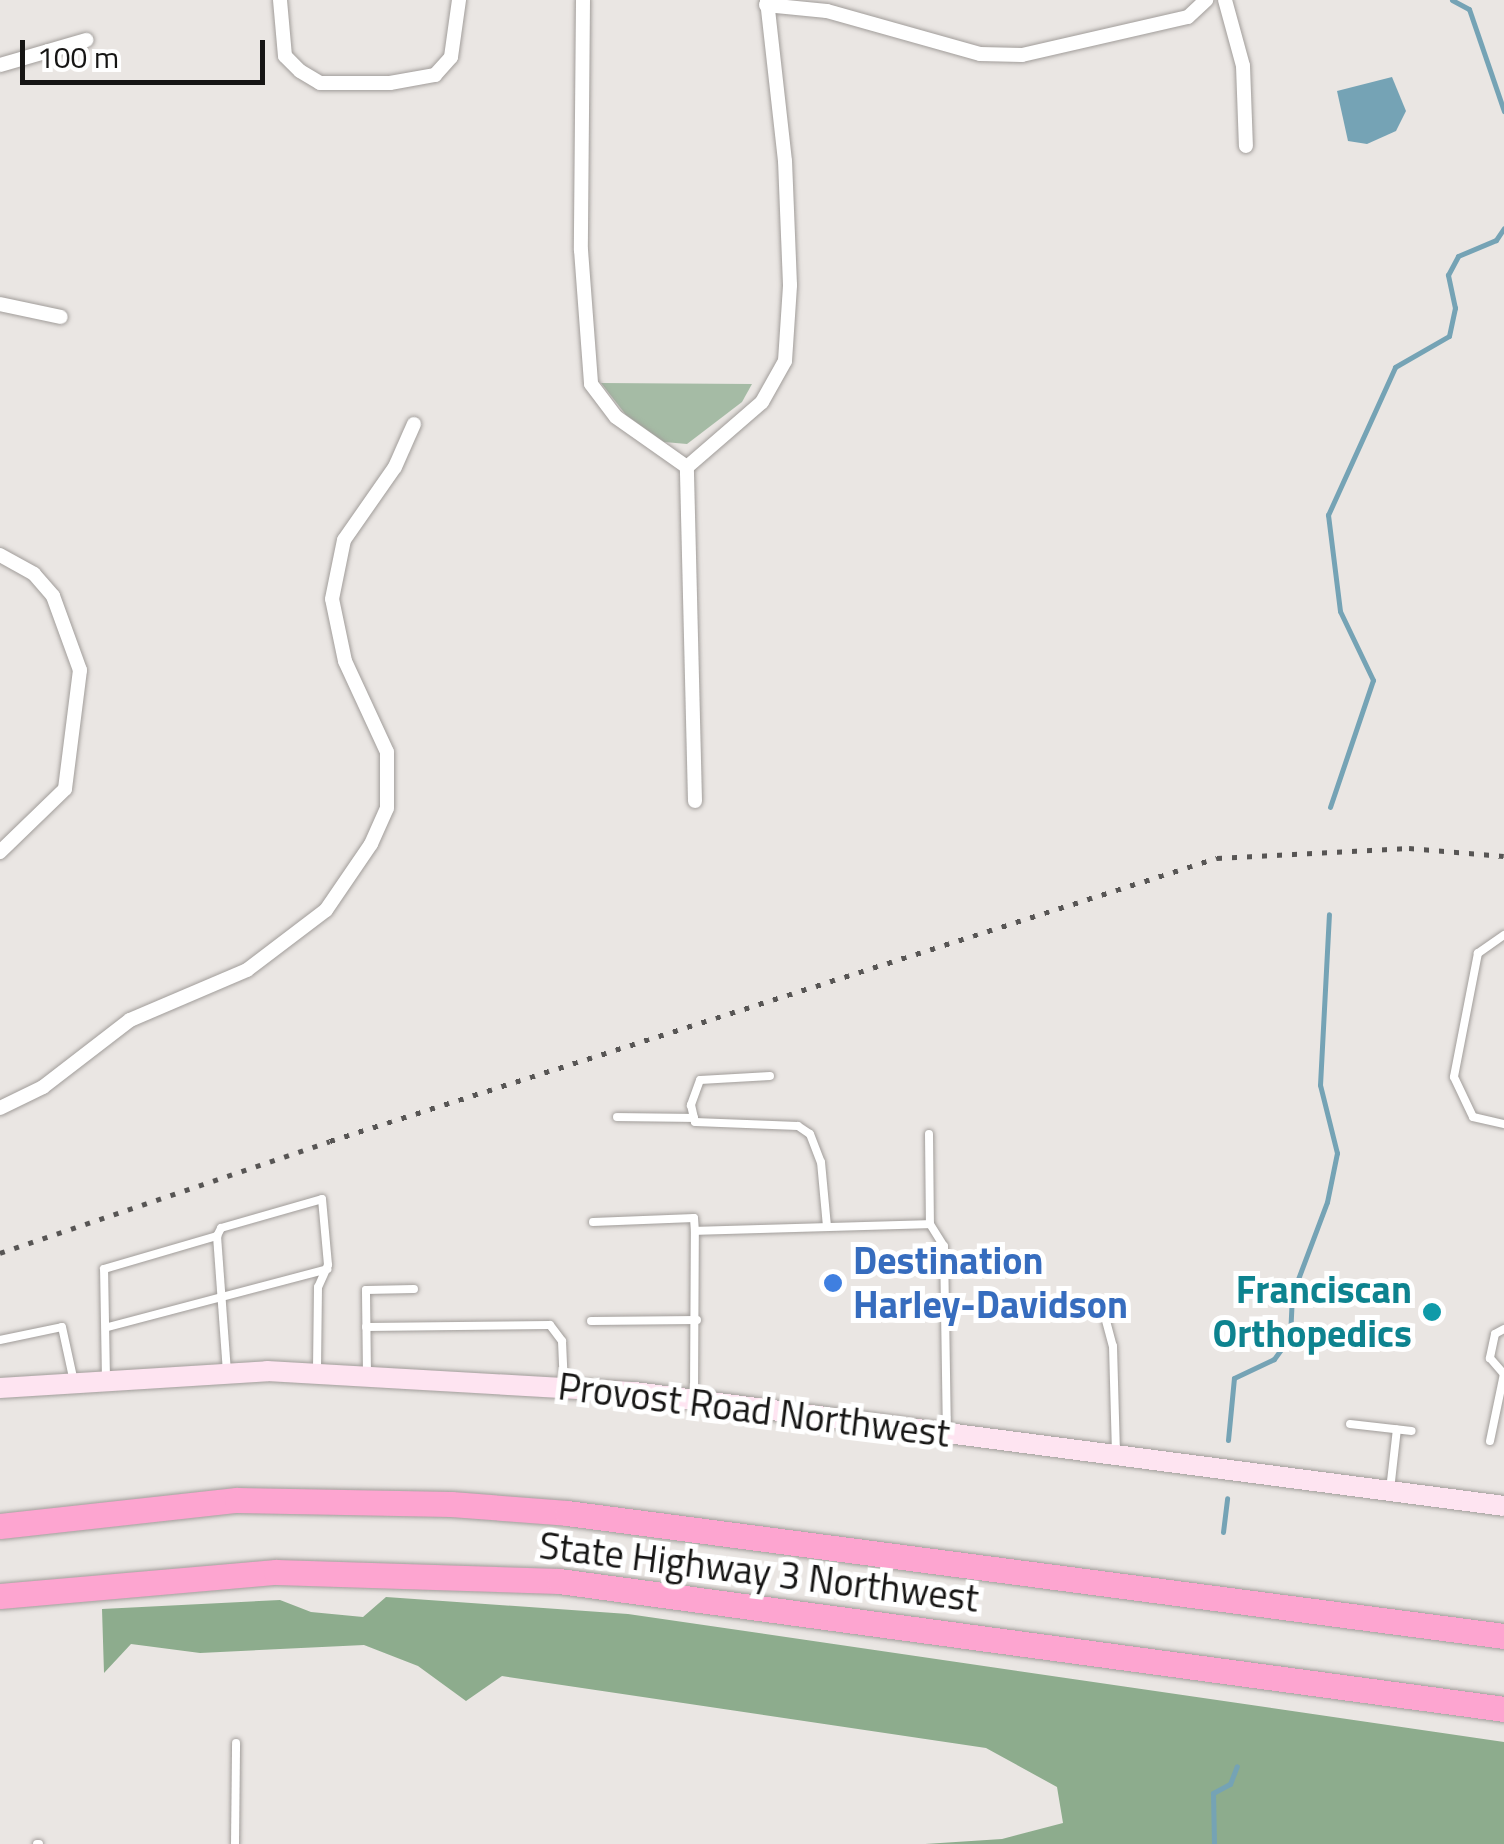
<!DOCTYPE html>
<style>
body{margin:0}
#map{position:relative;width:1504px;height:1844px;overflow:hidden;background:#eae6e3;font-family:"Titillium Web",sans-serif}
div>[style]{position:absolute}
.green>*{inset:0;background:#a5bba5}
.forest>*{inset:0;background:#8dac8d}
.water>*{inset:0;background:#75a3b5}
.stream>*{height:5px;margin:-2.5px;padding:0 2.5px;transform-origin:2.5px;border-radius:2.5px;background:#75a3b5}
.roads{filter:drop-shadow(0 0 2px #a19d9a) drop-shadow(0 0 2px #a19d9a)}
.lane>*{height:8px;margin:-4px;padding:0 4px;transform-origin:4px;border-radius:4px;background:#fff}
.street>*{height:14px;margin:-7px;padding:0 7px;transform-origin:7px;border-radius:7px;background:#fff}
.secondary>*{height:20px;margin:-10px;padding:0 10px;transform-origin:10px;border-radius:10px;background:#fee4f1}
.highway>*{height:25px;margin:-12.5px;padding:0 12.5px;transform-origin:12.5px;border-radius:12.5px;background:#fda5d0}
.rail>*{height:5px;margin-top:-2.5px;transform-origin:0;background:repeating-linear-gradient(90deg,#575554 0 5px,transparent 0 15px)}
.dots>*{width:28px;height:28px;translate:-50% -50%;box-sizing:border-box;border:5px solid #fff;border-radius:50%}
span{translate:-50% -50%;white-space:nowrap;text-align:center;line-height:1.15;-webkit-text-stroke:10px #fff;paint-order:stroke}
.shop-label{font-size:38px;color:#366cbe;font-weight:700}
.left{translate:0 -50%;text-align:left}
.culture-label{font-size:38px;color:#0d838f;font-weight:700}
.right{translate:-100% -50%;text-align:right}
.street-label{font-size:38px;color:#161514}
.scale{position:absolute;left:20px;top:40px;width:245px;height:45px;box-sizing:border-box;border:5px solid #161514;border-top:0;padding-left:12px;font-size:30px;line-height:35px;white-space:nowrap;color:#161514;-webkit-text-stroke:8px #fff;paint-order:stroke}
</style>
<div id="map">
<div class="green">
<i style="clip-path:polygon(601px 383px,752px 384px,742px 402px,687px 444px,664px 442px,626px 415px)"></i>
</div>
<div class="forest">
<i style="clip-path:polygon(386px 1597px,628px 1614px,1504px 1742px,1504px 1844px,925px 1844px,1002px 1839px,1063px 1823px,1057px 1787px,986px 1748px,502px 1676px,466px 1701px,418px 1666px,364px 1645px,200px 1653px,131px 1644px,104px 1673px,102px 1609px,280px 1600px,311px 1612px,363px 1617px)"></i>
</div>
<div class="water">
<i style="clip-path:polygon(1392px 77px,1406px 111px,1396px 131px,1367px 144px,1348px 141px,1337px 91px)"></i>
</div>
<div class="stream">
<i style="left:1452px;top:0;width:19px;rotate:28deg"></i>
<i style="left:1469px;top:9px;width:108px;rotate:71.1deg"></i>
<i style="left:1330px;top:807px;width:134px;rotate:-71.3deg"></i>
<i style="left:1373px;top:680px;width:76px;rotate:-115.6deg"></i>
<i style="left:1340px;top:611px;width:97px;rotate:-97.1deg"></i>
<i style="left:1328px;top:515px;width:162px;rotate:-65.6deg"></i>
<i style="left:1395px;top:367px;width:62px;rotate:-29.9deg"></i>
<i style="left:1449px;top:336px;width:29px;rotate:-78deg"></i>
<i style="left:1455px;top:308px;width:34px;rotate:-102deg"></i>
<i style="left:1448px;top:275px;width:21px;rotate:-62deg"></i>
<i style="left:1458px;top:256px;width:41px;rotate:-22.8deg"></i>
<i style="left:1496px;top:240px;width:14px;rotate:-56deg"></i>
<i style="left:1228px;top:1440px;width:62px;rotate:-84.5deg"></i>
<i style="left:1234px;top:1378px;width:44px;rotate:-25.4deg"></i>
<i style="left:1274px;top:1359px;width:27px;rotate:-54deg"></i>
<i style="left:1290px;top:1337px;width:42px;rotate:-87.3deg"></i>
<i style="left:1292px;top:1295px;width:99px;rotate:-69.4deg"></i>
<i style="left:1327px;top:1202px;width:50px;rotate:-78.5deg"></i>
<i style="left:1337px;top:1153px;width:70px;rotate:-104deg"></i>
<i style="left:1320px;top:1085px;width:171px;rotate:-87deg"></i>
<i style="left:1223px;top:1532px;width:34px;rotate:-83deg"></i>
<i style="left:1214px;top:1844px;width:51px;rotate:-91.1deg"></i>
<i style="left:1213px;top:1793px;width:19px;rotate:-28deg"></i>
<i style="left:1230px;top:1784px;width:19px;rotate:-69deg"></i>
</div>
<div class="roads">
<div class="lane">
<i style="left:1504px;top:935px;width:32px;rotate:145deg"></i>
<i style="left:1478px;top:953px;width:126px;rotate:101deg"></i>
<i style="left:1454px;top:1077px;width:44px;rotate:64.6deg"></i>
<i style="left:1473px;top:1117px;width:32px;rotate:13deg"></i>
<i style="left:770px;top:1076px;width:70px;rotate:176.7deg"></i>
<i style="left:700px;top:1080px;width:27px;rotate:110deg"></i>
<i style="left:691px;top:1105px;width:17px;rotate:77deg"></i>
<i style="left:695px;top:1122px;width:103px;rotate:2.2deg"></i>
<i style="left:798px;top:1126px;width:14px;rotate:34deg"></i>
<i style="left:810px;top:1134px;width:30px;rotate:69deg"></i>
<i style="left:821px;top:1162px;width:65px;rotate:84.7deg"></i>
<i style="left:617px;top:1117px;width:77px;rotate:0.7deg"></i>
<i style="left:929px;top:1134px;width:90px;rotate:89.4deg"></i>
<i style="left:930px;top:1224px;width:26px;rotate:58deg"></i>
<i style="left:944px;top:1246px;width:182px;rotate:89.1deg"></i>
<i style="left:593px;top:1222px;width:101px;rotate:-2.3deg"></i>
<i style="left:694px;top:1218px;width:13px;rotate:86deg"></i>
<i style="left:217px;top:1236px;width:9px;rotate:-63deg"></i>
<i style="left:221px;top:1228px;width:105px;rotate:-16deg"></i>
<i style="left:322px;top:1199px;width:66px;rotate:84.8deg"></i>
<i style="left:328px;top:1265px;width:24px;rotate:114deg"></i>
<i style="left:318px;top:1287px;width:86px;rotate:90.7deg"></i>
<i style="left:1105px;top:1317px;width:30px;rotate:75deg"></i>
<i style="left:1113px;top:1346px;width:105px;rotate:88.4deg"></i>
<i style="left:591px;top:1321px;width:106px;rotate:-0.5deg"></i>
<i style="left:108px;top:1327px;width:227px;rotate:-14.8deg"></i>
<i style="left:366px;top:1327px;width:184px;rotate:-0.6deg"></i>
<i style="left:550px;top:1325px;width:20px;rotate:53deg"></i>
<i style="left:562px;top:1341px;width:46px;rotate:87.5deg"></i>
<i style="left:1504px;top:1329px;width:10px;rotate:151deg"></i>
<i style="left:1495px;top:1334px;width:25px;rotate:102deg"></i>
<i style="left:1490px;top:1358px;width:21px;rotate:49deg"></i>
<i style="left:0;top:1340px;width:63px;rotate:-11.8deg"></i>
<i style="left:62px;top:1327px;width:56px;rotate:77.7deg"></i>
<i style="left:367px;top:1375px;width:85px;rotate:-90.7deg"></i>
<i style="left:366px;top:1290px;width:48px;rotate:-1.2deg"></i>
<i style="left:106px;top:1380px;width:111px;rotate:-91deg"></i>
<i style="left:104px;top:1269px;width:118px;rotate:-16.3deg"></i>
<i style="left:217px;top:1236px;width:136px;rotate:85.8deg"></i>
<i style="left:694px;top:1396px;width:165px;rotate:-89.7deg"></i>
<i style="left:695px;top:1231px;width:235px;rotate:-1.7deg"></i>
<i style="left:1350px;top:1424px;width:62px;rotate:6.4deg"></i>
<i style="left:1490px;top:1441px;width:68px;rotate:-78.2deg"></i>
<i style="left:1390px;top:1490px;width:61px;rotate:-83.5deg"></i>
<i style="left:37px;top:1844px;width:2px"></i>
<i style="left:235px;top:1844px;width:101px;rotate:-89.4deg"></i>
</div>
<div class="street">
<i style="left:280px;top:0;width:56px;rotate:84.9deg"></i>
<i style="left:285px;top:56px;width:21px;rotate:45deg"></i>
<i style="left:300px;top:71px;width:23px;rotate:31deg"></i>
<i style="left:320px;top:83px;width:70px"></i>
<i style="left:390px;top:83px;width:46px;rotate:-10.1deg"></i>
<i style="left:435px;top:75px;width:24px;rotate:-48deg"></i>
<i style="left:451px;top:57px;width:58px;rotate:-82deg"></i>
<i style="left:583px;top:0;width:250px;rotate:90.5deg"></i>
<i style="left:581px;top:250px;width:134px;rotate:85.7deg"></i>
<i style="left:591px;top:384px;width:41px;rotate:52.9deg"></i>
<i style="left:616px;top:417px;width:87px;rotate:35.2deg"></i>
<i style="left:1225px;top:0;width:68px;rotate:74.7deg"></i>
<i style="left:1243px;top:66px;width:80px;rotate:87.9deg"></i>
<i style="left:766px;top:5px;width:61px;rotate:5.6deg"></i>
<i style="left:827px;top:11px;width:159px;rotate:15.7deg"></i>
<i style="left:980px;top:54px;width:42px;rotate:1.4deg"></i>
<i style="left:1022px;top:55px;width:170px;rotate:-12.9deg"></i>
<i style="left:1188px;top:17px;width:25px;rotate:-43deg"></i>
<i style="left:0;top:65px;width:90px;rotate:-16.2deg"></i>
<i style="left:0;top:304px;width:62px;rotate:12deg"></i>
<i style="left:0;top:555px;width:39px;rotate:29deg"></i>
<i style="left:34px;top:574px;width:29px;rotate:49deg"></i>
<i style="left:53px;top:596px;width:79px;rotate:70deg"></i>
<i style="left:80px;top:670px;width:120px;rotate:97.2deg"></i>
<i style="left:65px;top:789px;width:91px;rotate:135.9deg"></i>
<i style="left:695px;top:801px;width:334px;rotate:-91.4deg"></i>
<i style="left:687px;top:467px;width:99px;rotate:-40.9deg"></i>
<i style="left:762px;top:402px;width:47px;rotate:-60.7deg"></i>
<i style="left:785px;top:361px;width:76px;rotate:-86.2deg"></i>
<i style="left:790px;top:285px;width:124px;rotate:-92.3deg"></i>
<i style="left:785px;top:161px;width:162px;rotate:-96.4deg"></i>
<i style="left:0;top:1108px;width:48px;rotate:-26deg"></i>
<i style="left:43px;top:1087px;width:110px;rotate:-37.6deg"></i>
<i style="left:130px;top:1020px;width:127px;rotate:-23.1deg"></i>
<i style="left:247px;top:970px;width:99px;rotate:-37.2deg"></i>
<i style="left:326px;top:910px;width:80px;rotate:-55.7deg"></i>
<i style="left:371px;top:844px;width:39px;rotate:-66deg"></i>
<i style="left:387px;top:808px;width:56px;rotate:-90deg"></i>
<i style="left:387px;top:752px;width:100px;rotate:-114.8deg"></i>
<i style="left:345px;top:661px;width:63px;rotate:-101.8deg"></i>
<i style="left:332px;top:599px;width:60px;rotate:-78.5deg"></i>
<i style="left:344px;top:540px;width:89px;rotate:-55.1deg"></i>
<i style="left:395px;top:467px;width:47px;rotate:-66.2deg"></i>
</div>
<div class="secondary">
<i style="left:0;top:1388px;width:268px;rotate:-3.6deg"></i>
<i style="left:267px;top:1371px;width:369px;rotate:3.3deg"></i>
<i style="left:635px;top:1392px;width:876px;rotate:7.47deg"></i>
</div>
<div class="highway">
<i style="left:0;top:1526px;width:238px;rotate:-6.3deg"></i>
<i style="left:237px;top:1500px;width:214px;rotate:1.1deg"></i>
<i style="left:451px;top:1504px;width:116px;rotate:4.4deg"></i>
<i style="left:567px;top:1513px;width:945px;rotate:7.48deg"></i>
<i style="left:0;top:1596px;width:277px;rotate:-5deg"></i>
<i style="left:276px;top:1572px;width:283px;rotate:1.8deg"></i>
<i style="left:559px;top:1581px;width:954px;rotate:7.71deg"></i>
</div>
</div>
<div class="rail">
<i style="left:0;top:1253px;width:348px;rotate:-18.7deg"></i>
<i style="left:330px;top:1141px;width:931px;rotate:-17.7deg"></i>
<i style="left:1217px;top:858px;width:192px;rotate:-3deg"></i>
<i style="left:1409px;top:848px;width:95px;rotate:4.8deg"></i>
</div>
<div class="dots">
<i style="left:833px;top:1283px;background:#3f7fe0"></i>
<i style="left:1432px;top:1312px;background:#0f9aa8"></i>
</div>
<div class="shop-label">
<span class="left" style="left:853px;top:1283px">Destination<br>Harley-Davidson</span>
</div>
<div class="culture-label">
<span class="right" style="left:1412px;top:1312px">Franciscan<br>Orthopedics</span>
</div>
<div class="street-label">
<span style="left:754px;top:1410px;rotate:7deg">Provost Road Northwest</span>
<span style="left:759px;top:1572px;rotate:7deg">State Highway 3 Northwest</span>
</div>
<div class="scale">100 m</div>
</div>
